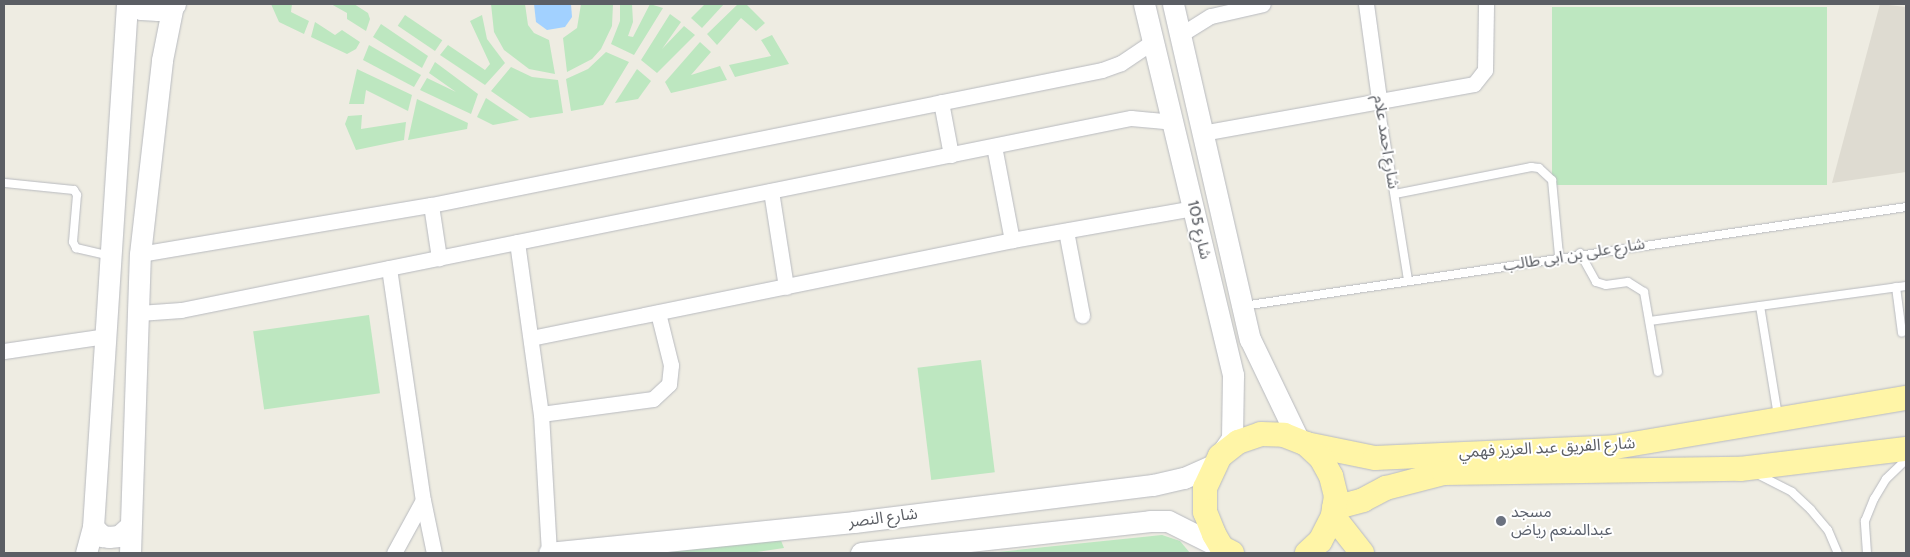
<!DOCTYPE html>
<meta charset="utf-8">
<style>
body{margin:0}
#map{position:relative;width:1910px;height:557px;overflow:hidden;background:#eeece2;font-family:Cabin,"Noto Sans Arabic",sans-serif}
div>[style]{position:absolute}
.education>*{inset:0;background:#dedbd1}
.green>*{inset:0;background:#bde7c0;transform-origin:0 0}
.water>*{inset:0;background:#a2d1ff}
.roads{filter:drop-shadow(0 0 1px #b8babf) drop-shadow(0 0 1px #b8babf)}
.lane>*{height:8px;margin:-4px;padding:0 4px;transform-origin:4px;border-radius:4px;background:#fff}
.street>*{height:15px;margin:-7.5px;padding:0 7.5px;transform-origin:7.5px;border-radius:7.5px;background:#fff}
.secondary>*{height:21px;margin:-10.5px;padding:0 10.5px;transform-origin:10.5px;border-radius:10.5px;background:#fff}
.primary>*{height:24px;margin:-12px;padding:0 12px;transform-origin:12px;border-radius:12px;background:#fff5a7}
.dots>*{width:14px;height:14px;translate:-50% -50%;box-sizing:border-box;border:2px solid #fff;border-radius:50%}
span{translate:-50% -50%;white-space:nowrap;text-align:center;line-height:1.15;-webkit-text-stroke:4px #fff;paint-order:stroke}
.street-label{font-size:16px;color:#5b5e64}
.worship-label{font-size:16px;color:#5b616d}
.left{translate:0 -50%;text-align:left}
.frame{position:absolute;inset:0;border:5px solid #5b5e64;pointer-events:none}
</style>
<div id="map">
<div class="education">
<i style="clip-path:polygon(1880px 4px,1906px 7px,1906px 172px,1832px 183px)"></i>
</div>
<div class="green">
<i style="clip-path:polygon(271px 4px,292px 4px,291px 12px,309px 21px,304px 34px,279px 22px)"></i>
<i style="clip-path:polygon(331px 4px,354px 4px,368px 13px,370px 19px,366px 31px,347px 19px,347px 13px)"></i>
<i style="clip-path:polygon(491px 4px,525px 4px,528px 25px,534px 33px,549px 40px,555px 74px,529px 69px,504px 50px,494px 32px)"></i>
<i style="clip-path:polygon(581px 4px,613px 4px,612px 26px,601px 49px,592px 59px,567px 72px,563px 38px,577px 28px)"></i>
<i style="clip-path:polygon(620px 4px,632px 4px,633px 22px,628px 36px,633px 37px,650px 4px,663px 8px,634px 55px,611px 44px,620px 21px)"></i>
<i style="clip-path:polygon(705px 4px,724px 4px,702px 28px,691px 18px)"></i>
<i style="clip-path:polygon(738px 4px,746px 4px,765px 23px,756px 31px,741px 18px,717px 45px,707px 34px)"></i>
<i style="left:1827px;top:7px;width:178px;height:275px;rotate:90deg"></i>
<i style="clip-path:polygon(670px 14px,681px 22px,662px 49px,684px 26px,695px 35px,657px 73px,641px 60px)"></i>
<i style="left:405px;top:15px;width:45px;height:13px;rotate:34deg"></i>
<i style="clip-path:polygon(482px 15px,487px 39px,505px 63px,485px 85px,440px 55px,448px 45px,485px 70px,490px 64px,470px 21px)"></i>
<i style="clip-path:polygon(315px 22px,335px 35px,342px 30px,360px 42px,356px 49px,347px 54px,311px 37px)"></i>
<i style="clip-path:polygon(381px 24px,428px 56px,422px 68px,373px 37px)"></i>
<i style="clip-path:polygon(772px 35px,789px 64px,735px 77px,729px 65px,771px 56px,761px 40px)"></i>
<i style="clip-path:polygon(700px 42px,711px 52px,691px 75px,720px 66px,727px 80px,671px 93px,665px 82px)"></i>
<i style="clip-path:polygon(369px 45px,421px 75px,414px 87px,363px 60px)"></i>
<i style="clip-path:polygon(606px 52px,629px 62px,603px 105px,571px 111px,566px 79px,588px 69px)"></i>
<i style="clip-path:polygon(435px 62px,478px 94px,471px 114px,420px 90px,427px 78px,456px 92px,429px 73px)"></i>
<i style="clip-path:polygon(511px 67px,532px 77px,558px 80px,563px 113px,530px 118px,491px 91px)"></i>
<i style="clip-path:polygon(357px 69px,412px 95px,408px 111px,366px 90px,364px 104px,349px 104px)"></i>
<i style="clip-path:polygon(637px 69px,651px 81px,638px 99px,615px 103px)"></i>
<i style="clip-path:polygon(486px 98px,519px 120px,493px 125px,477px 117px)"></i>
<i style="clip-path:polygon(417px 99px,468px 123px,467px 129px,408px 140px)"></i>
<i style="clip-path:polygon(362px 115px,361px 129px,406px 122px,404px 140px,356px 150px,345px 124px,348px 116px)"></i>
<i style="left:369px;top:315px;width:79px;height:117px;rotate:82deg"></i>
<i style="left:981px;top:360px;width:113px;height:64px;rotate:83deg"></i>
<i style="clip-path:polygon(1162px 535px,1180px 541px,1190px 553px,988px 553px)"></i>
<i style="clip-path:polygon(780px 538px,784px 548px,750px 553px,633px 553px)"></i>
</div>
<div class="water">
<i style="clip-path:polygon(534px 4px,571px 4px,572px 17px,565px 27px,547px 30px,536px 22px)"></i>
</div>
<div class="roads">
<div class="lane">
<i style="left:1379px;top:99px;width:183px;rotate:80.9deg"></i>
<i style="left:5px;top:183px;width:69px;rotate:5.8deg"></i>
<i style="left:74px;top:190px;width:6px;rotate:59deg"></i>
<i style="left:77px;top:195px;width:47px;rotate:94.9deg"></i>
<i style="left:73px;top:242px;width:7px;rotate:63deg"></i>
<i style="left:76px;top:248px;width:35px;rotate:13deg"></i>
<i style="left:1395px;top:194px;width:139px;rotate:-11.2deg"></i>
<i style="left:1531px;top:167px;width:8px;rotate:7deg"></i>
<i style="left:1539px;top:168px;width:18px;rotate:43deg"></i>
<i style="left:1552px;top:180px;width:76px;rotate:84.7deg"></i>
<i style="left:1580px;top:253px;width:33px;rotate:61deg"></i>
<i style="left:1596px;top:282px;width:10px;rotate:17deg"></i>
<i style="left:1606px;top:285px;width:22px;rotate:-8deg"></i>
<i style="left:1628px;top:282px;width:19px;rotate:32deg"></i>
<i style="left:1644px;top:292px;width:81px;rotate:80.1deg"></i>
<i style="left:1896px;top:287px;width:46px;rotate:82.6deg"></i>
<i style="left:1243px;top:306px;width:670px;rotate:-8.49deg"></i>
<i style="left:1760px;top:306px;width:111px;rotate:80.7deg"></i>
<i style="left:1650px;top:321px;width:258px;rotate:-7.8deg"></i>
<i style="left:1759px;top:475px;width:37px;rotate:27deg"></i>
<i style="left:1792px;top:492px;width:26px;rotate:43deg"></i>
<i style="left:1811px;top:510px;width:26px;rotate:50deg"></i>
<i style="left:1828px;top:530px;width:25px;rotate:67deg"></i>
<i style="left:1867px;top:553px;width:32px;rotate:-94deg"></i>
<i style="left:1865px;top:521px;width:24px;rotate:-68deg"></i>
<i style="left:1874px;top:499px;width:23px;rotate:-59deg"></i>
<i style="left:1886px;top:479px;width:28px;rotate:-44deg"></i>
</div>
<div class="street">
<i style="left:1366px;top:4px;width:96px;rotate:82.2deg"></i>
<i style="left:1180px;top:35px;width:36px;rotate:-32deg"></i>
<i style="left:1211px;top:16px;width:53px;rotate:-13deg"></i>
<i style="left:941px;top:102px;width:54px;rotate:79.3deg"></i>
<i style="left:1202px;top:133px;width:276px;rotate:-10.2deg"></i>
<i style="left:1474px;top:84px;width:18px;rotate:-52deg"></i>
<i style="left:1485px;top:70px;width:66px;rotate:-89.1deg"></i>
<i style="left:994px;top:146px;width:96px;rotate:79.2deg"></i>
<i style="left:771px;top:191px;width:97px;rotate:81.1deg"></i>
<i style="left:431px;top:205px;width:54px;rotate:81.4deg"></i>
<i style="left:1066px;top:231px;width:86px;rotate:79.2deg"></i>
<i style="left:517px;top:242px;width:174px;rotate:82.1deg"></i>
<i style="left:541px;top:414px;width:139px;rotate:86.7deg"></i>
<i style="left:140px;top:254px;width:295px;rotate:-9.6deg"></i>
<i style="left:431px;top:205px;width:684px;rotate:-11.38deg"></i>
<i style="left:1102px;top:70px;width:20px;rotate:-20deg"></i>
<i style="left:1121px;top:63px;width:40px;rotate:-34deg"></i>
<i style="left:389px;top:268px;width:234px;rotate:81.7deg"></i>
<i style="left:423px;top:500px;width:54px;rotate:78.3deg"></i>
<i style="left:139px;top:313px;width:42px;rotate:-4.1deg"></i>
<i style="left:181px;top:310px;width:969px;rotate:-11.43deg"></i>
<i style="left:1131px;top:118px;width:43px;rotate:5.3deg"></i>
<i style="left:531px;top:338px;width:491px;rotate:-11.5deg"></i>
<i style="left:1012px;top:240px;width:185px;rotate:-10deg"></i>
<i style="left:4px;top:351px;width:102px;rotate:-8.4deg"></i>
<i style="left:541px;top:414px;width:113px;rotate:-7.6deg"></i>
<i style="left:653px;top:399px;width:22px;rotate:-43deg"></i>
<i style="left:669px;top:384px;width:19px;rotate:-84deg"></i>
<i style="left:671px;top:365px;width:54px;rotate:-104deg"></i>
<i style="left:394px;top:553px;width:60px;rotate:-61.3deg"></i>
</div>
<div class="secondary">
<i style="left:131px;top:4px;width:11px;rotate:27deg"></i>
<i style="left:141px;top:9px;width:17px;rotate:3deg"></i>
<i style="left:158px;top:10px;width:18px;rotate:-19deg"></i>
<i style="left:1144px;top:4px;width:382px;rotate:76.5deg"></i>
<i style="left:1233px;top:375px;width:63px;rotate:90.9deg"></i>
<i style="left:1232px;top:438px;width:22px;rotate:124deg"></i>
<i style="left:1173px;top:4px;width:344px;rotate:77.1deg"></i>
<i style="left:1250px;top:339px;width:113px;rotate:64.3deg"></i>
<i style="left:93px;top:527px;width:13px;rotate:45deg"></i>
<i style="left:102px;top:536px;width:7px;rotate:8deg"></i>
<i style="left:109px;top:537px;width:10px;rotate:-6deg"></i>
<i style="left:119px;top:536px;width:15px;rotate:-42deg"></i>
<i style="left:86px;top:553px;width:27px;rotate:-75deg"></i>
<i style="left:93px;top:527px;width:524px;rotate:-86.28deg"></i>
<i style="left:130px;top:553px;width:299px;rotate:-88.1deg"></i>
<i style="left:140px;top:254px;width:195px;rotate:-83.5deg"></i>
<i style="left:162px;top:60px;width:56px;rotate:-78.7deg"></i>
<i style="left:549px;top:553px;width:307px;rotate:-5.8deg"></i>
<i style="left:854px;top:522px;width:301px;rotate:-7.1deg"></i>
<i style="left:1153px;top:485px;width:32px;rotate:-13deg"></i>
<i style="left:1184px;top:478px;width:32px;rotate:-24deg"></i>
<i style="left:861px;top:553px;width:291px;rotate:-6.3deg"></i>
<i style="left:1150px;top:521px;width:18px"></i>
<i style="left:1168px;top:521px;width:60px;rotate:26.6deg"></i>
</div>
<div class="primary">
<i style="left:1306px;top:444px;width:70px;rotate:11.5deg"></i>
<i style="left:1375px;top:458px;width:240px;rotate:-2.6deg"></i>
<i style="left:1615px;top:447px;width:295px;rotate:-9.6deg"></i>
<i style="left:1334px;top:508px;width:30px;rotate:-15deg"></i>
<i style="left:1363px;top:500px;width:26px;rotate:-28deg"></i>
<i style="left:1386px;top:488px;width:60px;rotate:-14.5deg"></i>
<i style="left:1444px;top:473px;width:296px;rotate:-0.8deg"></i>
<i style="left:1740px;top:469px;width:167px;rotate:-6.9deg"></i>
<i style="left:1333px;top:516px;width:47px;rotate:51.9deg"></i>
<i style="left:1232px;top:553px;width:11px;rotate:-153deg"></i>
<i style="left:1222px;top:548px;width:16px;rotate:-120deg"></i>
<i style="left:1214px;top:534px;width:24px;rotate:-112deg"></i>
<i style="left:1205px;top:512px;width:24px;rotate:-90deg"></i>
<i style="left:1205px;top:488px;width:35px;rotate:-65deg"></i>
<i style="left:1220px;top:456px;width:23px;rotate:-38deg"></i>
<i style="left:1238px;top:442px;width:24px;rotate:-19deg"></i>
<i style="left:1261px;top:434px;width:23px;rotate:2deg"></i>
<i style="left:1284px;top:435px;width:24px;rotate:22deg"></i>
<i style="left:1306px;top:444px;width:21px;rotate:43deg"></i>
<i style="left:1321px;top:458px;width:21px;rotate:61deg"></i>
<i style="left:1331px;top:476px;width:21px;rotate:76deg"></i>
<i style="left:1336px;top:496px;width:20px;rotate:99deg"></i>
<i style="left:1333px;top:516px;width:28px;rotate:117deg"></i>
<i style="left:1320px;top:541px;width:18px;rotate:137deg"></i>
</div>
</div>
<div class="dots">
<i style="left:1501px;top:521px;background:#6b7280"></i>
</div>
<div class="street-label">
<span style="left:1386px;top:142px;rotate:81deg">شارع احمد علام</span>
<span style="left:1199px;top:230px;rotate:77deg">شارع 105</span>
<span style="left:1574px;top:255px;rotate:-9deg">شارع على بن ابى طالب</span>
<span style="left:1547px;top:448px;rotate:-3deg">شارع الفريق عبد العزيز فهمي</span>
<span style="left:883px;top:518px;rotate:-7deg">شارع النصر</span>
</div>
<div class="worship-label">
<span class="left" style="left:1511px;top:521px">مسجد<br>عبدالمنعم رياض</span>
</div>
<div class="frame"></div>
</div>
